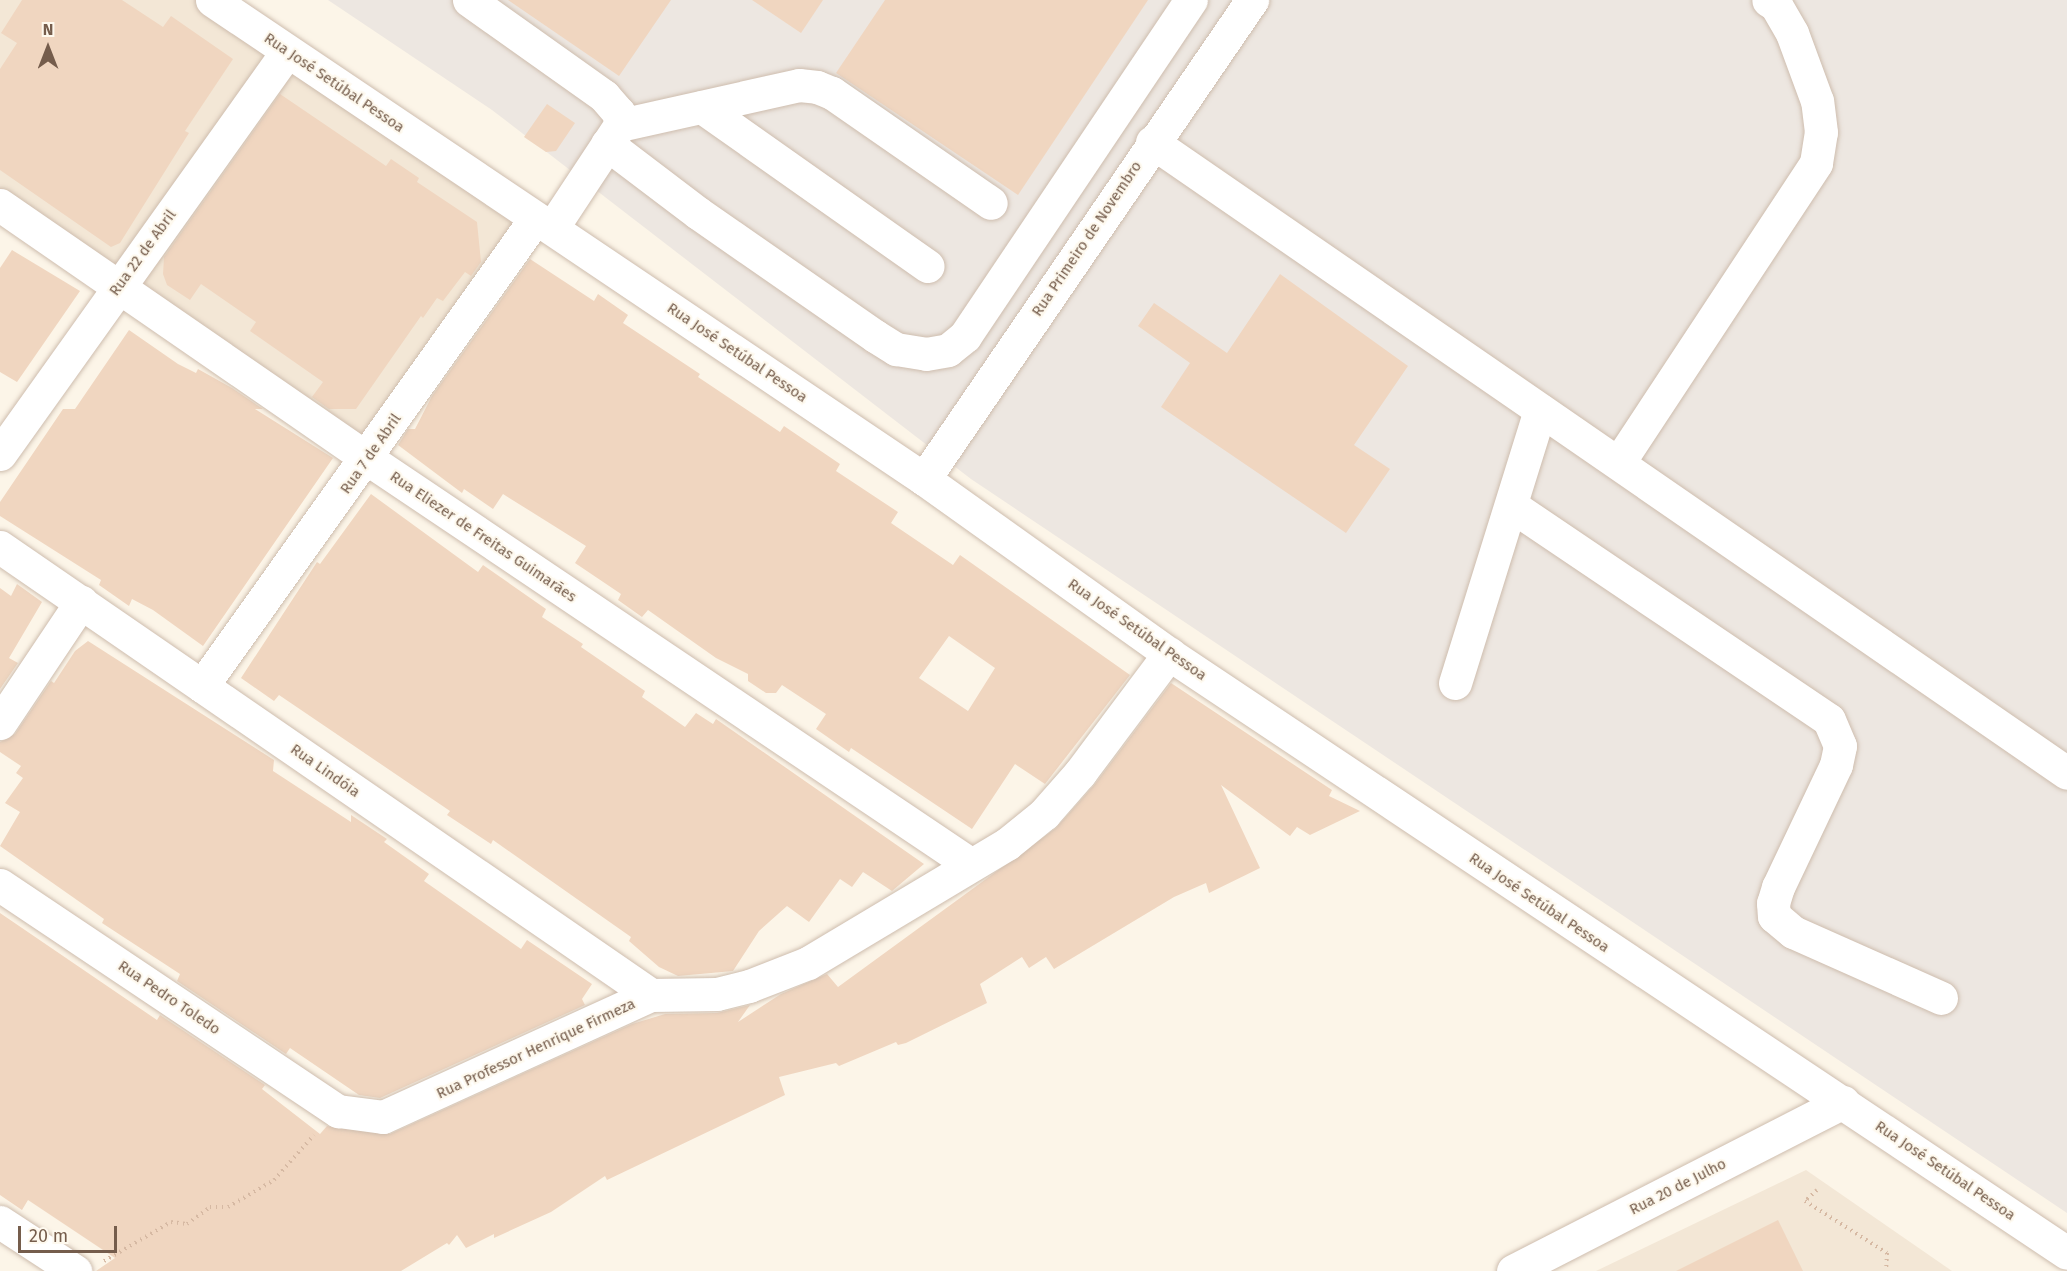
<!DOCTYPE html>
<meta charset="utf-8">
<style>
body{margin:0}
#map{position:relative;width:2067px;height:1271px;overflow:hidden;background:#fcf5e8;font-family:"Fira Sans",sans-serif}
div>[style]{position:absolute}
.residential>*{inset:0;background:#f3e7d6}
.industrial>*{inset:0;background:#ede7e1}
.building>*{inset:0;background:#f0d6c0}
.path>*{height:4px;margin-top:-2px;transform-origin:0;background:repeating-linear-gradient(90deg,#d6b9a3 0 1.5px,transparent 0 6px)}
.roads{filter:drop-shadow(0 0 2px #cebdae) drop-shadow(0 0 2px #cebdae)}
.minor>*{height:33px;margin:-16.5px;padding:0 16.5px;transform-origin:16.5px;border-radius:16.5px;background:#fff}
span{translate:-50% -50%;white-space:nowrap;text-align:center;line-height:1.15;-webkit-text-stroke:4.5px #fef9ee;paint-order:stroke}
.street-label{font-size:15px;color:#755d4c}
.north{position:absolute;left:18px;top:18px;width:60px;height:60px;-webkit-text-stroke:4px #fef9ee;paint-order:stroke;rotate:0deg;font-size:16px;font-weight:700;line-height:24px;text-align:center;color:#755d4c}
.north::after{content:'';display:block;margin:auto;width:21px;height:27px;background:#755d4c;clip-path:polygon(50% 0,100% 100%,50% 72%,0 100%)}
.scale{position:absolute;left:18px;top:1226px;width:99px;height:27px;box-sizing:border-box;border:3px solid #755d4c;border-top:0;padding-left:8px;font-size:18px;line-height:21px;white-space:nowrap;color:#755d4c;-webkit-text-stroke:4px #fef9ee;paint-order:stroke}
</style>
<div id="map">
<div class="residential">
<i style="clip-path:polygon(0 0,201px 0,525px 212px,361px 459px,0 200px)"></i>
<i style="clip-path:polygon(1806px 1170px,1952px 1271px,1596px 1271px)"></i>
</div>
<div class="industrial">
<i style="clip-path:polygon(328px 0,2067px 0,2067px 1213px,971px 479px,492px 110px)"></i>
</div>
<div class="building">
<i style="clip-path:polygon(22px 0,122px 0,163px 27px,171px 16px,233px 59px,185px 131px,189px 133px,120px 243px,111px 247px,0 170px,0 69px,17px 43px,1px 33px)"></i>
<i style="clip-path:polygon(508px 0,671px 0,619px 76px)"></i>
<i style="clip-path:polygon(752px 0,823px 0,801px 33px)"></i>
<i style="clip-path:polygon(885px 0,1148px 0,1018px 195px,836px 73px)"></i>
<i style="clip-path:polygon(280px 94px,386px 166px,391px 159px,419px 178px,417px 182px,477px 222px,481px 262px,471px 276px,465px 272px,443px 301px,437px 298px,423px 318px,421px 316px,356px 409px,329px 409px,312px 397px,323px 382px,250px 331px,256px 322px,201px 284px,190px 300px,167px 285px,163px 274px,164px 257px)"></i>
<i style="clip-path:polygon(547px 104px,575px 123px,556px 151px,546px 152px,524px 137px)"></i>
<i style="clip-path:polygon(12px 250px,80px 291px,17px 382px,0 372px,0 268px)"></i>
<i style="clip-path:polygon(evenodd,530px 259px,594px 301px,598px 294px,628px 315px,623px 323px,700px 374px,698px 377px,780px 432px,784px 426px,840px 464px,836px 471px,898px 512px,891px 523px,953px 565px,960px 555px,1130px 675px,1045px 784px,1015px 764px,972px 829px,851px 748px,849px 752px,816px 729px,826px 714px,782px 685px,776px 693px,766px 693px,748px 681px,748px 674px,716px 658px,648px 610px,642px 617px,618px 600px,621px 594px,575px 563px,586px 546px,503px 494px,493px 509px,464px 489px,462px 493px,398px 445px,408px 429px,415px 429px,432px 396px,530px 259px,949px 636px,995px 668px,968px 711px,919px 678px,949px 636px)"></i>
<i style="clip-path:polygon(1280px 274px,1408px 366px,1354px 445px,1390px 469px,1346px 533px,1161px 407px,1190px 363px,1138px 326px,1154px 303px,1227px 353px)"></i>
<i style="clip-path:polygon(129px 330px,178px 364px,196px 373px,198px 369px,232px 388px,263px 409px,255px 409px,333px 458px,203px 646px,153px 610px,132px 599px,129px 606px,99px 585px,101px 580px,0 516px,0 502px,63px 409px,75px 409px)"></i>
<i style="clip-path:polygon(371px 494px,478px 572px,483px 565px,546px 609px,542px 617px,583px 644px,581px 647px,645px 691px,642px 697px,685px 727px,696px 713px,713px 724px,716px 719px,924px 864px,892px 891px,863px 872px,852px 887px,840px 879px,809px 922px,787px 906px,759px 931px,733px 971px,678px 976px,659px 967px,629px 941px,631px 937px,493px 840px,491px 844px,447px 815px,450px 811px,279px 695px,274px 701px,241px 678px,317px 562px,320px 564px)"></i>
<i style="clip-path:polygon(17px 584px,42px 602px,9px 658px,18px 663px,0 689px,0 588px,11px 596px)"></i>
<i style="clip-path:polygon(88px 641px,274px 760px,273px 771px,351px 822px,351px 815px,387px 839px,384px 842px,429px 874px,424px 881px,521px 949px,527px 940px,592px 984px,582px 999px,585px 1005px,380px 1098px,359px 1095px,290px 1048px,286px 1054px,177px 981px,180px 974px,102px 923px,104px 919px,0 846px,20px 812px,5px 803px,23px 778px,16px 773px,21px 766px,0 752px,0 742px,15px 734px,51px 681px,54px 683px,75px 651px)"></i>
<i style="clip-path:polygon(1171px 683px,1332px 790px,1329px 796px,1360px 811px,1310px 835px,1297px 827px,1290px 836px,1221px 785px,1260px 868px,1209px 893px,1206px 883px,1174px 897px,1054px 969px,1046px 957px,1029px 968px,1022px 957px,980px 984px,987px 1003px,906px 1043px,898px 1045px,896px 1042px,839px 1066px,836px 1063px,779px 1077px,785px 1095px,607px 1180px,605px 1176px,551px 1212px,494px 1238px,494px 1234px,466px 1248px,457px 1235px,449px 1245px,447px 1243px,401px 1271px,96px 1271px,115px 1258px,28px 1200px,22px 1210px,0 1195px,0 913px,157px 1020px,160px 1015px,265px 1085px,262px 1089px,320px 1134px,327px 1126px,390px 1134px,632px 1024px,665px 1014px,717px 1013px,750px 1005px,738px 1022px,781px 994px,827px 974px,838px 987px,1056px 828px,1095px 784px)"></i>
<i style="clip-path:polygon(1778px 1220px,1803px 1271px,1676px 1271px)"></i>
</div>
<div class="path">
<i style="left:1817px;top:1190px;width:16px;rotate:137deg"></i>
<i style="left:1805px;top:1201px;width:97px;rotate:32.4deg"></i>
<i style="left:1887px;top:1253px;width:18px;rotate:93deg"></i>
<i style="left:104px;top:1261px;width:78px;rotate:-30.2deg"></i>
<i style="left:171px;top:1222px;width:16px;rotate:7deg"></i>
<i style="left:187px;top:1224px;width:29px;rotate:-36deg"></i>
<i style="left:210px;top:1207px;width:18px"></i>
<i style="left:228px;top:1207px;width:53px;rotate:-30.4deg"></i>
<i style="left:274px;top:1180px;width:60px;rotate:-48.4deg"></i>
</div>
<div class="roads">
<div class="minor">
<i style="left:212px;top:0;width:858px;rotate:33.93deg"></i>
<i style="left:924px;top:479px;width:301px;rotate:35.5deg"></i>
<i style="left:1169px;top:654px;width:1079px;rotate:33.7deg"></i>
<i style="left:469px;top:0;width:166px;rotate:35.4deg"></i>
<i style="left:604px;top:96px;width:23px;rotate:49deg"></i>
<i style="left:619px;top:113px;width:12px;rotate:85deg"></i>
<i style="left:620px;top:125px;width:123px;rotate:123.4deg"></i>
<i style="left:702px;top:107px;width:276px;rotate:35.2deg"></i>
<i style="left:620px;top:125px;width:183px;rotate:-12.6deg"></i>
<i style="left:799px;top:85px;width:18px;rotate:6deg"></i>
<i style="left:817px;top:87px;width:16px;rotate:22deg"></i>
<i style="left:832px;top:93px;width:193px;rotate:34.7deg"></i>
<i style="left:1152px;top:142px;width:1111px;rotate:34.59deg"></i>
<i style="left:607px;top:144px;width:114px;rotate:37.2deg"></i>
<i style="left:698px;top:213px;width:216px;rotate:34.8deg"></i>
<i style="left:875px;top:336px;width:25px;rotate:32deg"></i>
<i style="left:896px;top:349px;width:30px;rotate:9deg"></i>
<i style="left:926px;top:354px;width:22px;rotate:-10deg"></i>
<i style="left:948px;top:350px;width:22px;rotate:-39deg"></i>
<i style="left:965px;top:336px;width:405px;rotate:-56.1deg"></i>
<i style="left:0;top:205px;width:447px;rotate:34.6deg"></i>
<i style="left:368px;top:459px;width:726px;rotate:33.93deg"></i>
<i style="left:0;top:454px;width:494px;rotate:-54.5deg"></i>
<i style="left:1619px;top:462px;width:358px;rotate:-56.6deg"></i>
<i style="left:1816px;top:163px;width:31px;rotate:-81deg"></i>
<i style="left:1821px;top:132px;width:31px;rotate:-97deg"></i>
<i style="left:1817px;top:101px;width:72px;rotate:-110.2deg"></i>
<i style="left:1792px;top:33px;width:32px;rotate:-120deg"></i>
<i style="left:1776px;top:5px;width:9px;rotate:-148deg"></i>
<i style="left:924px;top:479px;width:581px;rotate:-55.6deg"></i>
<i style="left:1512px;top:506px;width:382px;rotate:34deg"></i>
<i style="left:1829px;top:720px;width:28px;rotate:67deg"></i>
<i style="left:1840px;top:746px;width:19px;rotate:102deg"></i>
<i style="left:1836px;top:765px;width:135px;rotate:115.4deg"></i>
<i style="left:1778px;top:887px;width:17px;rotate:107deg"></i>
<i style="left:1773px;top:903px;width:13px;rotate:86deg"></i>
<i style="left:1774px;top:916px;width:25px;rotate:40deg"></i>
<i style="left:1793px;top:932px;width:162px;rotate:24deg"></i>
<i style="left:0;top:547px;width:790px;rotate:34.53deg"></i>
<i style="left:1455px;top:683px;width:286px;rotate:-72.7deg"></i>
<i style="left:202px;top:686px;width:574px;rotate:-54.51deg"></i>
<i style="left:0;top:723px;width:146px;rotate:-56.2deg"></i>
<i style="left:0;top:885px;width:407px;rotate:33.8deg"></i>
<i style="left:338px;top:1111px;width:45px;rotate:7.6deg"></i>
<i style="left:383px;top:1117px;width:294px;rotate:-24.5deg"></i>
<i style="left:651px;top:995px;width:66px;rotate:-0.9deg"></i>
<i style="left:717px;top:994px;width:33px;rotate:-14deg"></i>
<i style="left:749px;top:986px;width:63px;rotate:-21.3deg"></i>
<i style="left:808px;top:963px;width:232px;rotate:-30.9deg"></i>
<i style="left:1007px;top:844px;width:48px;rotate:-39deg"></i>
<i style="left:1044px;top:814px;width:55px;rotate:-48.7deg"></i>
<i style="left:1080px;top:773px;width:149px;rotate:-53.2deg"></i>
<i style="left:0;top:1222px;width:90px;rotate:33.2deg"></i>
<i style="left:1513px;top:1271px;width:371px;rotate:-27.1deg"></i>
</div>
</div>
<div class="street-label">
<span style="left:334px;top:83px;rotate:34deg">Rua José Setúbal Pessoa</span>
<span style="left:1087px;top:239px;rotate:-56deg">Rua Primeiro de Novembro</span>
<span style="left:143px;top:253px;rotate:-54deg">Rua 22 de Abril</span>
<span style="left:737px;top:353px;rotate:34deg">Rua José Setúbal Pessoa</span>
<span style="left:371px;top:454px;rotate:-55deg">Rua 7 de Abril</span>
<span style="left:483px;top:537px;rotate:34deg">Rua Eliezer de Freitas Guimarães</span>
<span style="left:1137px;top:630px;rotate:35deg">Rua José Setúbal Pessoa</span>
<span style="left:325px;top:771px;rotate:35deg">Rua Lindóia</span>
<span style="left:1539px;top:903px;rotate:34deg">Rua José Setúbal Pessoa</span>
<span style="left:169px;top:998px;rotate:34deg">Rua Pedro Toledo</span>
<span style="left:536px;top:1049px;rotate:-25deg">Rua Professor Henrique Firmeza</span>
<span style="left:1945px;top:1171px;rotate:34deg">Rua José Setúbal Pessoa</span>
<span style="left:1678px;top:1187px;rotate:-27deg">Rua 20 de Julho</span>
</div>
<div class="north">N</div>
<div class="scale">20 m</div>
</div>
